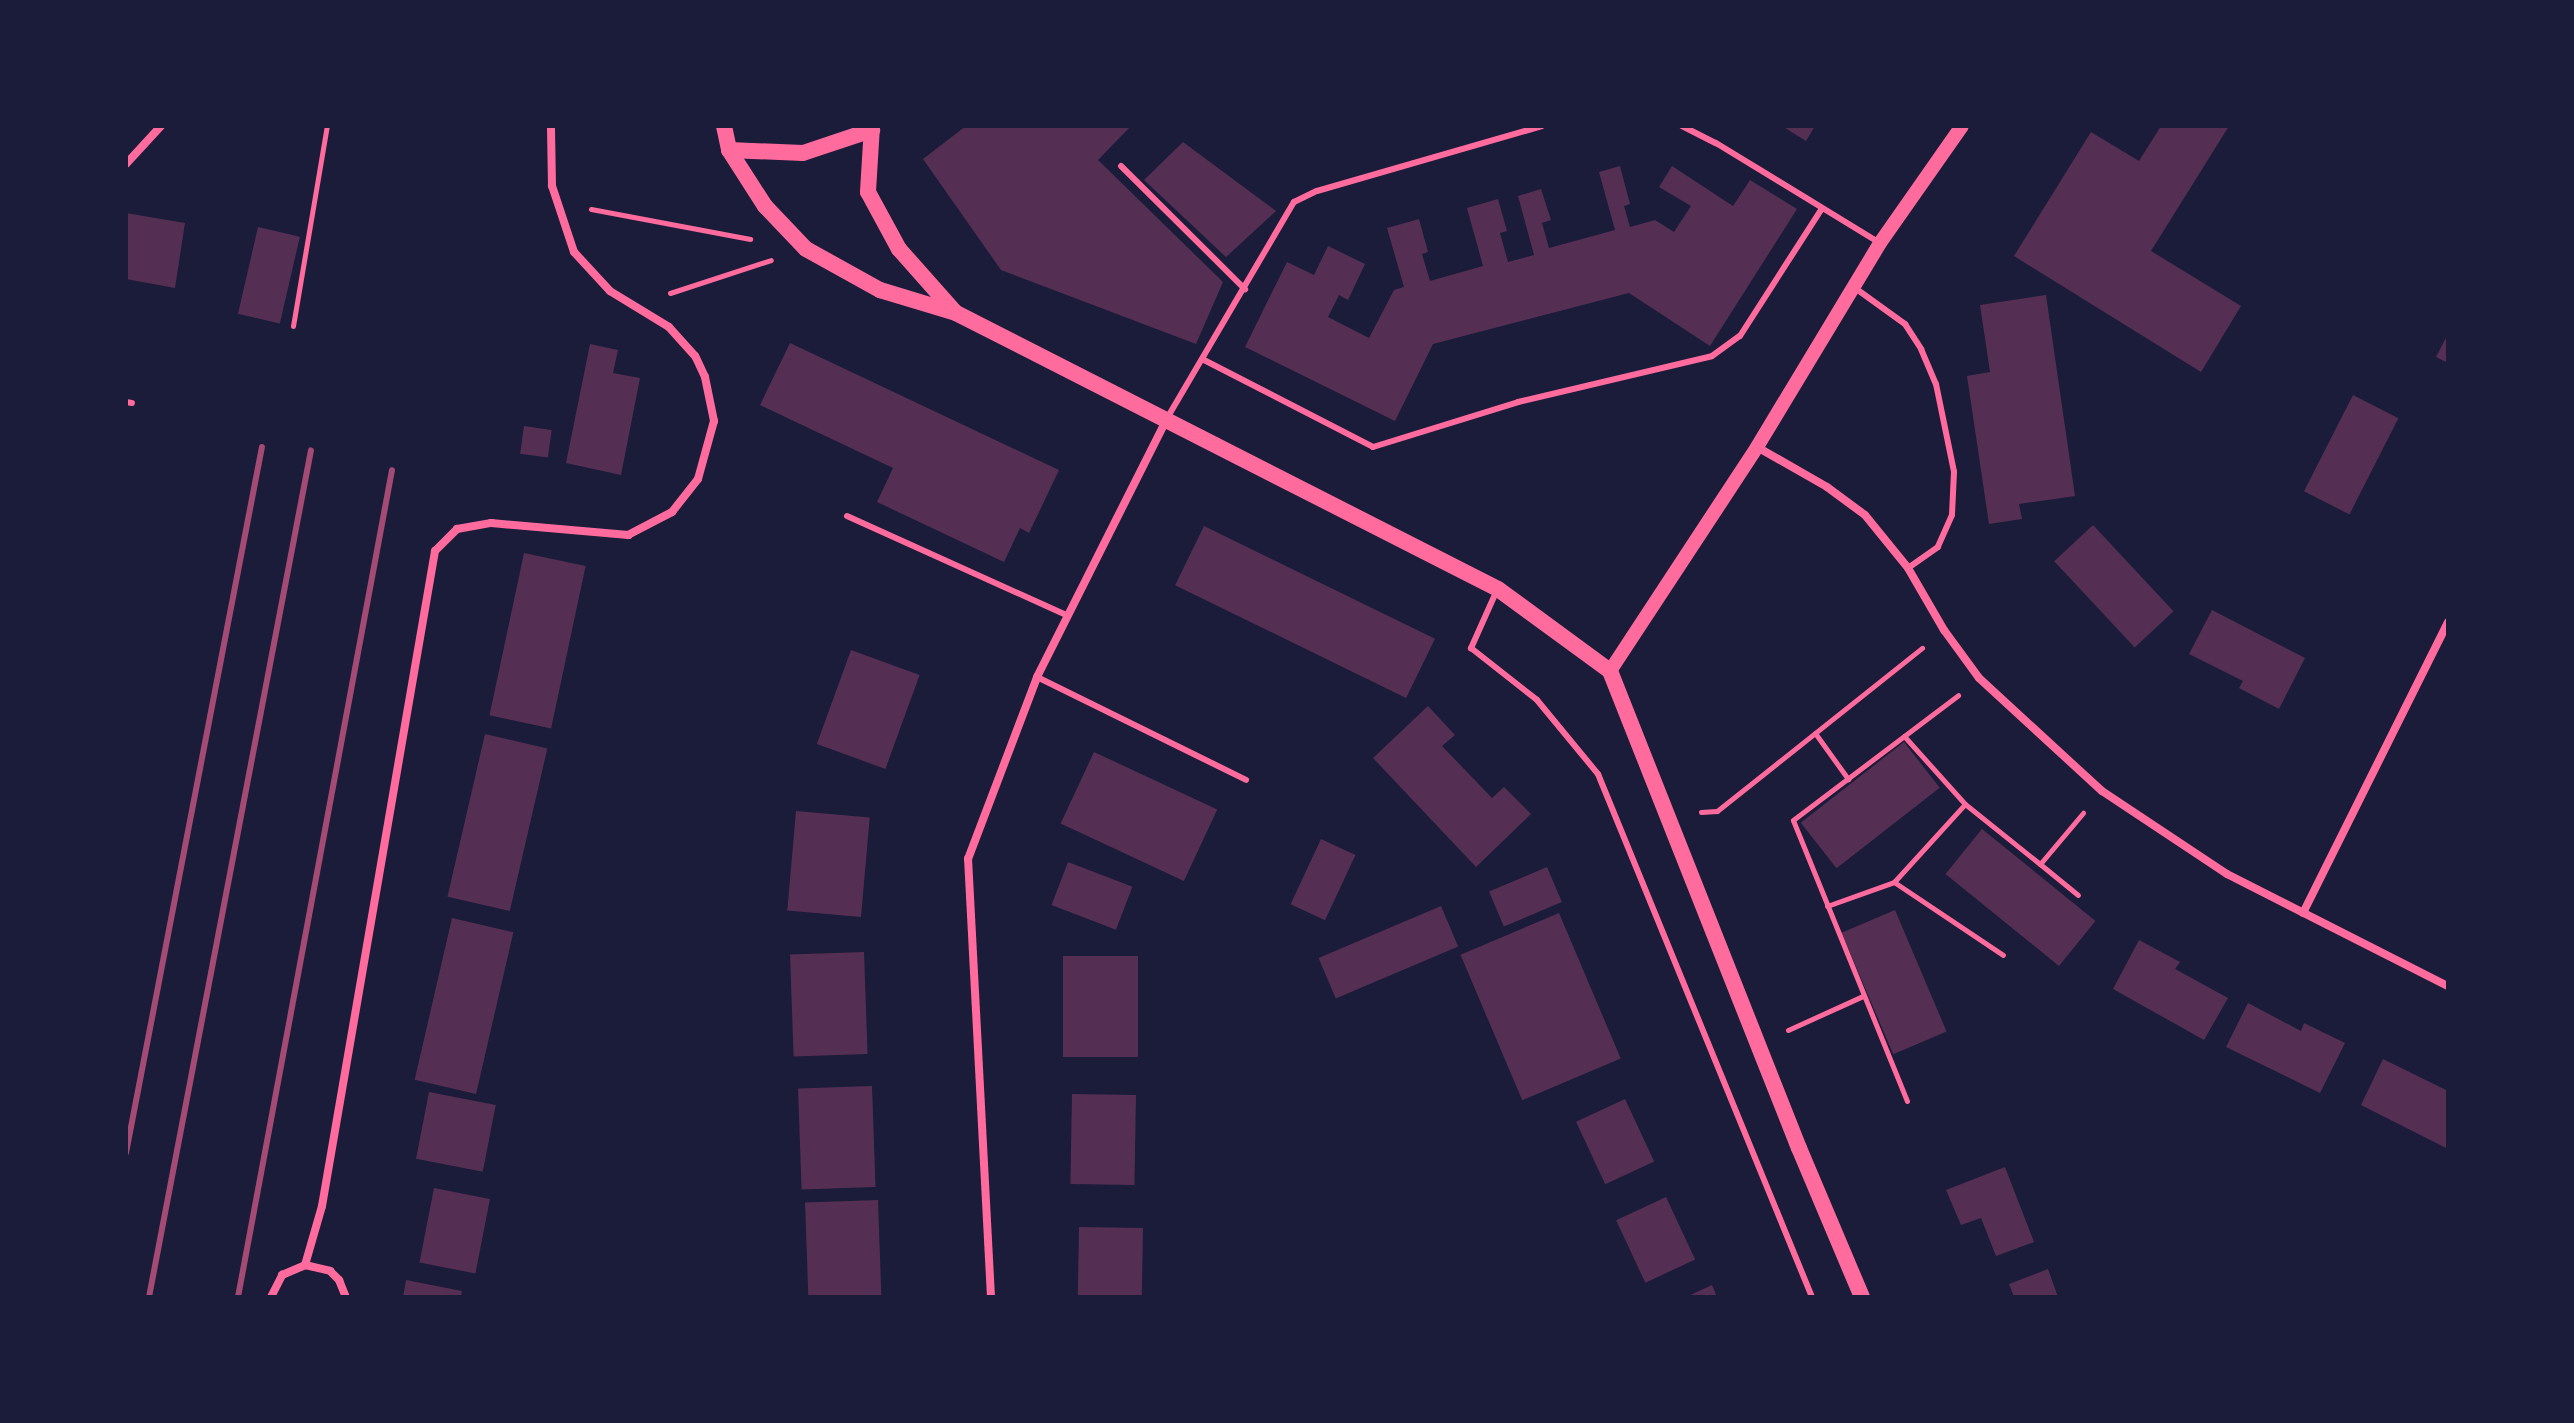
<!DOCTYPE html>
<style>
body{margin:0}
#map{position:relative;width:2574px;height:1423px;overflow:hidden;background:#1b1b3a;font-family:"IBM Plex Sans",sans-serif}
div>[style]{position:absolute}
.building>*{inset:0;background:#542f53;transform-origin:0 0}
.path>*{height:5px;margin:-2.5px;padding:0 2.5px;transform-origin:2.5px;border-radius:2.5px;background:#ff6b9d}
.service>*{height:6px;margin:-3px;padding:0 3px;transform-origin:3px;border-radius:3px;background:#ff6b9d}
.minor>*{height:8px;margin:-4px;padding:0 4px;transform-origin:4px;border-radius:4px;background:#ff6b9d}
.tertiary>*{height:14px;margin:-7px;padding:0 7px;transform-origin:7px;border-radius:7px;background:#ff6b9d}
.secondary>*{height:16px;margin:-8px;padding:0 8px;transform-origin:8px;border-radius:8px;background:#ff6b9d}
.rail>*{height:6px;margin:-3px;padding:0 3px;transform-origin:3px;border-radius:3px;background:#a44b75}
span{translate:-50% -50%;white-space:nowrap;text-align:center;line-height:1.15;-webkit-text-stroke:6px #1b1b3a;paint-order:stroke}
.frame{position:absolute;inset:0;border:128px solid #1b1b3a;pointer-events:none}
</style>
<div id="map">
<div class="building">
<i style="clip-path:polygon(966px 126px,1131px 126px,1098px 160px,1223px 282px,1196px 344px,1001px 270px,923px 159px)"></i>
<i style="clip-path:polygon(1782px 126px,1815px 126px,1806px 141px)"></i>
<i style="clip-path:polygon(2161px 126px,2229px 126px,2151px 251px,2241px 306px,2201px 372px,2014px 256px,2091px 132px,2139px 161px)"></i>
<i style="clip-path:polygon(1183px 142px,1276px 211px,1226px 257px,1144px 180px)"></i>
<i style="clip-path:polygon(1620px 166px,1630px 204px,1624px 206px,1630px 227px,1655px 220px,1674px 232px,1691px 206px,1659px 187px,1672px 166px,1733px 206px,1750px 180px,1797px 209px,1710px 346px,1629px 293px,1433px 344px,1395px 421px,1245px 347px,1287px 262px,1314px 275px,1328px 246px,1365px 264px,1348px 300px,1339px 295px,1328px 317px,1369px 338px,1394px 290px,1404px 287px,1387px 228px,1419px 219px,1428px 252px,1422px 254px,1430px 281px,1483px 266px,1467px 208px,1498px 199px,1507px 231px,1500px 233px,1508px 262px,1534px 255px,1518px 196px,1541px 189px,1551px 220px,1542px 223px,1549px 248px,1615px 230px,1599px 172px)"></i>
<i style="clip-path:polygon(126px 213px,185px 223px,175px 288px,126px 279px)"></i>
<i style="left:258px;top:227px;width:43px;height:89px;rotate:13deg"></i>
<i style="clip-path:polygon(2046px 295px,2075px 496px,2019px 504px,2022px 519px,1989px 524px,1967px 376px,1990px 372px,1980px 305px)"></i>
<i style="clip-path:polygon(2448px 334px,2448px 363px,2436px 357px)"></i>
<i style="clip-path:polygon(790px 343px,1059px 470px,1029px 533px,1020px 528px,1004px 562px,877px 502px,893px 468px,760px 405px)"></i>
<i style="clip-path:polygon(590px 344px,618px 350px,613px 373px,640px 378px,621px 475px,566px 463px)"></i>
<i style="left:2353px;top:395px;width:51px;height:108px;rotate:27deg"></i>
<i style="left:524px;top:426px;width:28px;height:28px;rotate:8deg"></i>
<i style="left:2093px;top:525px;width:118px;height:53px;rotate:47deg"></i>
<i style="left:1204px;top:526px;width:257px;height:66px;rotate:26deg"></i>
<i style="left:524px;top:553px;width:63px;height:166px;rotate:12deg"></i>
<i style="clip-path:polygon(2212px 610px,2305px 658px,2279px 709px,2239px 688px,2243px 681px,2189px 654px)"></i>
<i style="left:851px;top:650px;width:73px;height:100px;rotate:20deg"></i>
<i style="clip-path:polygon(1428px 706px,1455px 735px,1442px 746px,1492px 798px,1504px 787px,1531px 814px,1476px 867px,1373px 758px)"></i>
<i style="left:485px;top:734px;width:64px;height:167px;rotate:13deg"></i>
<i style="left:1904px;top:742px;width:58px;height:131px;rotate:52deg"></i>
<i style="left:1094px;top:752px;width:136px;height:79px;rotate:25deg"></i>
<i style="left:796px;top:811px;width:74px;height:100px;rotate:5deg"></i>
<i style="left:1982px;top:829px;width:146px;height:58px;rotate:39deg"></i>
<i style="left:1321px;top:839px;width:38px;height:72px;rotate:25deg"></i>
<i style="left:1068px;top:862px;width:69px;height:46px;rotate:21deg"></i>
<i style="left:1547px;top:867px;width:38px;height:63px;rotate:67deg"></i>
<i style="left:1441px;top:906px;width:44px;height:133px;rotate:67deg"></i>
<i style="left:1895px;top:910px;width:132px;height:58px;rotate:67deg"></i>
<i style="left:1559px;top:913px;width:158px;height:107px;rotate:67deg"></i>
<i style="left:452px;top:918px;width:63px;height:166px;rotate:13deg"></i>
<i style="clip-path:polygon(2139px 940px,2180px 962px,2175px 969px,2228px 998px,2204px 1040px,2113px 989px)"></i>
<i style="left:864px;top:952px;width:102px;height:74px;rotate:88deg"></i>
<i style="left:1063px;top:956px;width:75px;height:101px"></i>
<i style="clip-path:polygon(2248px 1003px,2301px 1031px,2304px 1023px,2345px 1043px,2320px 1093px,2226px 1047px)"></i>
<i style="clip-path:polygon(2383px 1059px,2448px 1091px,2448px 1149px,2361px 1105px)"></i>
<i style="left:872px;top:1086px;width:101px;height:74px;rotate:88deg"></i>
<i style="left:429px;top:1092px;width:68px;height:68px;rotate:11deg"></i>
<i style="left:1072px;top:1094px;width:64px;height:90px;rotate:1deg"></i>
<i style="left:1625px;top:1099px;width:69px;height:54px;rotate:65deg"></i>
<i style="clip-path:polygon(2005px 1167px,2034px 1242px,1996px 1256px,1981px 1218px,1961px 1225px,1946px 1190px)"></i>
<i style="left:434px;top:1188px;width:57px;height:76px;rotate:11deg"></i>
<i style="left:1666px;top:1197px;width:69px;height:55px;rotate:65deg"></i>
<i style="left:878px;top:1200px;width:97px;height:73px;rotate:88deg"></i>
<i style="left:1079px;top:1227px;width:64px;height:70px;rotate:1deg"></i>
<i style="clip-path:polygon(2048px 1269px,2058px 1297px,2014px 1297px,2009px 1284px)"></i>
<i style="clip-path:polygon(406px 1280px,462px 1291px,461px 1297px,403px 1297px)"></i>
<i style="clip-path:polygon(1712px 1285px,1717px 1297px,1686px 1297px)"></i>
</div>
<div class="path">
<i style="left:591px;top:209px;width:162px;rotate:10.7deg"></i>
<i style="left:670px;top:293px;width:106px;rotate:-18.1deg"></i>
<i style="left:293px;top:326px;width:203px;rotate:-80.4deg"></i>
<i style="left:1815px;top:733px;width:57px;rotate:54.3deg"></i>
<i style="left:1904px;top:736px;width:91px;rotate:48.1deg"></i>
<i style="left:1701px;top:812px;width:16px;rotate:-4deg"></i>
<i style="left:1717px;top:811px;width:262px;rotate:-38.5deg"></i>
<i style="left:2040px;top:864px;width:49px;rotate:39.2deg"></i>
<i style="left:1894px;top:882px;width:105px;rotate:-47.7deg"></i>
<i style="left:1965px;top:804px;width:96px;rotate:38.7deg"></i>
<i style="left:2040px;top:864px;width:67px;rotate:-49.9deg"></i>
<i style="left:1827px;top:906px;width:71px;rotate:-19.7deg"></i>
<i style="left:1894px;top:882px;width:131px;rotate:33.8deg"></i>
<i style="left:1788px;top:1030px;width:82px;rotate:-24.4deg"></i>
<i style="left:1907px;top:1101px;width:303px;rotate:-112.1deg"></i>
<i style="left:1793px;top:820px;width:207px;rotate:-37.1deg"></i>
</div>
<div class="service">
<i style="left:1682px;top:126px;width:38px;rotate:27deg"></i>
<i style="left:1716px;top:143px;width:190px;rotate:31.4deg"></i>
<i style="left:1121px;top:166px;width:175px;rotate:44.8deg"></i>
<i style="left:1855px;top:288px;width:62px;rotate:35.8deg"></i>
<i style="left:1905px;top:324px;width:30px;rotate:57deg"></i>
<i style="left:1921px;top:349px;width:38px;rotate:67deg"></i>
<i style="left:1936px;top:384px;width:90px;rotate:78.4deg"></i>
<i style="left:1954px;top:472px;width:43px;rotate:92.7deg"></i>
<i style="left:1952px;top:515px;width:35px;rotate:114deg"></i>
<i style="left:1938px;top:547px;width:37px;rotate:145deg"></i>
<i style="left:1204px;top:360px;width:190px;rotate:27.2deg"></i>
<i style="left:1373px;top:447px;width:152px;rotate:-17.2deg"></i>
<i style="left:1518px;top:402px;width:199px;rotate:-13.3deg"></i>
<i style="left:1712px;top:356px;width:34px;rotate:-36deg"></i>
<i style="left:1740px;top:336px;width:150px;rotate:-57.3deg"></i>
<i style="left:126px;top:402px;width:6px;rotate:9deg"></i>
<i style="left:1166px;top:420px;width:253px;rotate:-59.6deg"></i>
<i style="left:1294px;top:202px;width:25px;rotate:-26deg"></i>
<i style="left:1317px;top:191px;width:234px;rotate:-16.1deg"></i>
<i style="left:847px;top:516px;width:240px;rotate:24.3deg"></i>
<i style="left:1497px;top:590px;width:64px;rotate:114.1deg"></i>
<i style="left:1471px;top:648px;width:84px;rotate:38.2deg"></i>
<i style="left:1537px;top:700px;width:96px;rotate:50.5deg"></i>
<i style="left:1598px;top:774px;width:565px;rotate:67.75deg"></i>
<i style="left:1037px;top:677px;width:233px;rotate:26.2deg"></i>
</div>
<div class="minor">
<i style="left:126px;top:164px;width:52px;rotate:-47.4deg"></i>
<i style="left:1757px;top:447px;width:81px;rotate:29.7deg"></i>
<i style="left:1827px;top:487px;width:47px;rotate:36.4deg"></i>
<i style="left:1865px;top:515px;width:68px;rotate:50.9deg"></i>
<i style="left:1908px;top:568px;width:72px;rotate:59.9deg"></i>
<i style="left:1944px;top:630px;width:59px;rotate:53.9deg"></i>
<i style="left:1979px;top:678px;width:167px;rotate:42.6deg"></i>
<i style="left:2102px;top:791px;width:150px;rotate:33.6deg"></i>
<i style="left:2227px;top:874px;width:248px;rotate:26.9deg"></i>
<i style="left:2303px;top:913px;width:325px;rotate:-63.5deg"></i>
<i style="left:305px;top:1265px;width:61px;rotate:-73.9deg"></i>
<i style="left:322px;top:1206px;width:665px;rotate:-80.21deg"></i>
<i style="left:435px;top:551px;width:31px;rotate:-45deg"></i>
<i style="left:457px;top:529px;width:35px;rotate:-10deg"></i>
<i style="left:491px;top:523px;width:138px;rotate:5deg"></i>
<i style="left:628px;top:535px;width:50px;rotate:-27.6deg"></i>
<i style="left:672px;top:512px;width:42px;rotate:-51.8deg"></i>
<i style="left:698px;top:479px;width:60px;rotate:-74.6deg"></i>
<i style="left:714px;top:421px;width:45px;rotate:-101.6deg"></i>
<i style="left:705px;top:377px;width:23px;rotate:-115deg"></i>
<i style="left:695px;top:356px;width:39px;rotate:-132deg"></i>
<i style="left:669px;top:327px;width:69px;rotate:-148.6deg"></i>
<i style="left:610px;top:291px;width:53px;rotate:-132.7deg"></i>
<i style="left:574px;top:252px;width:70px;rotate:-108.4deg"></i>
<i style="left:552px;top:186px;width:60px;rotate:-91deg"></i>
<i style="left:271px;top:1297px;width:25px;rotate:-63deg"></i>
<i style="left:282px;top:1275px;width:25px;rotate:-23deg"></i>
<i style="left:305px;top:1265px;width:26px;rotate:13deg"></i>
<i style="left:330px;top:1271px;width:13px;rotate:45deg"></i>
<i style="left:339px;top:1280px;width:18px;rotate:68deg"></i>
<i style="left:991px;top:1297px;width:439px;rotate:-93deg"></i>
<i style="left:968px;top:859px;width:195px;rotate:-69.2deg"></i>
<i style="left:1037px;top:677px;width:288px;rotate:-63.3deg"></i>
</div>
<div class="tertiary">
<i style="left:1610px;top:671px;width:268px;rotate:-56.7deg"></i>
<i style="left:1757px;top:447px;width:238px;rotate:-58.9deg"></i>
<i style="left:1880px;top:243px;width:143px;rotate:-55deg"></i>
</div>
<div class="secondary">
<i style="left:724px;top:126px;width:25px;rotate:78deg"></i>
<i style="left:729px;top:150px;width:67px;rotate:57.3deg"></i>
<i style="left:765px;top:206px;width:59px;rotate:46.4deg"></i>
<i style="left:806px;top:249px;width:85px;rotate:29deg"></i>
<i style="left:880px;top:290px;width:79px;rotate:16.8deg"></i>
<i style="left:956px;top:313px;width:608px;rotate:26.99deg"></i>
<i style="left:1498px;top:589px;width:139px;rotate:36.2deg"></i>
<i style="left:1610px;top:671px;width:513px;rotate:68.39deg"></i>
<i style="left:1799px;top:1148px;width:162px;rotate:67.1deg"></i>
<i style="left:872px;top:126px;width:66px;rotate:93.5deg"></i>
<i style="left:868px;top:192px;width:65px;rotate:61.5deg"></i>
<i style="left:899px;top:249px;width:83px;rotate:48.4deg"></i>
<i style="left:729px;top:150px;width:74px;rotate:2.3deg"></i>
<i style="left:803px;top:153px;width:73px;rotate:-18.4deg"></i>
</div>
<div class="rail">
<i style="left:126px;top:1153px;width:719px;rotate:-79.1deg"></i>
<i style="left:149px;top:1297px;width:862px;rotate:-79.17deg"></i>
<i style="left:238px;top:1297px;width:841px;rotate:-79.45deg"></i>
</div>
<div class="frame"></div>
</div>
